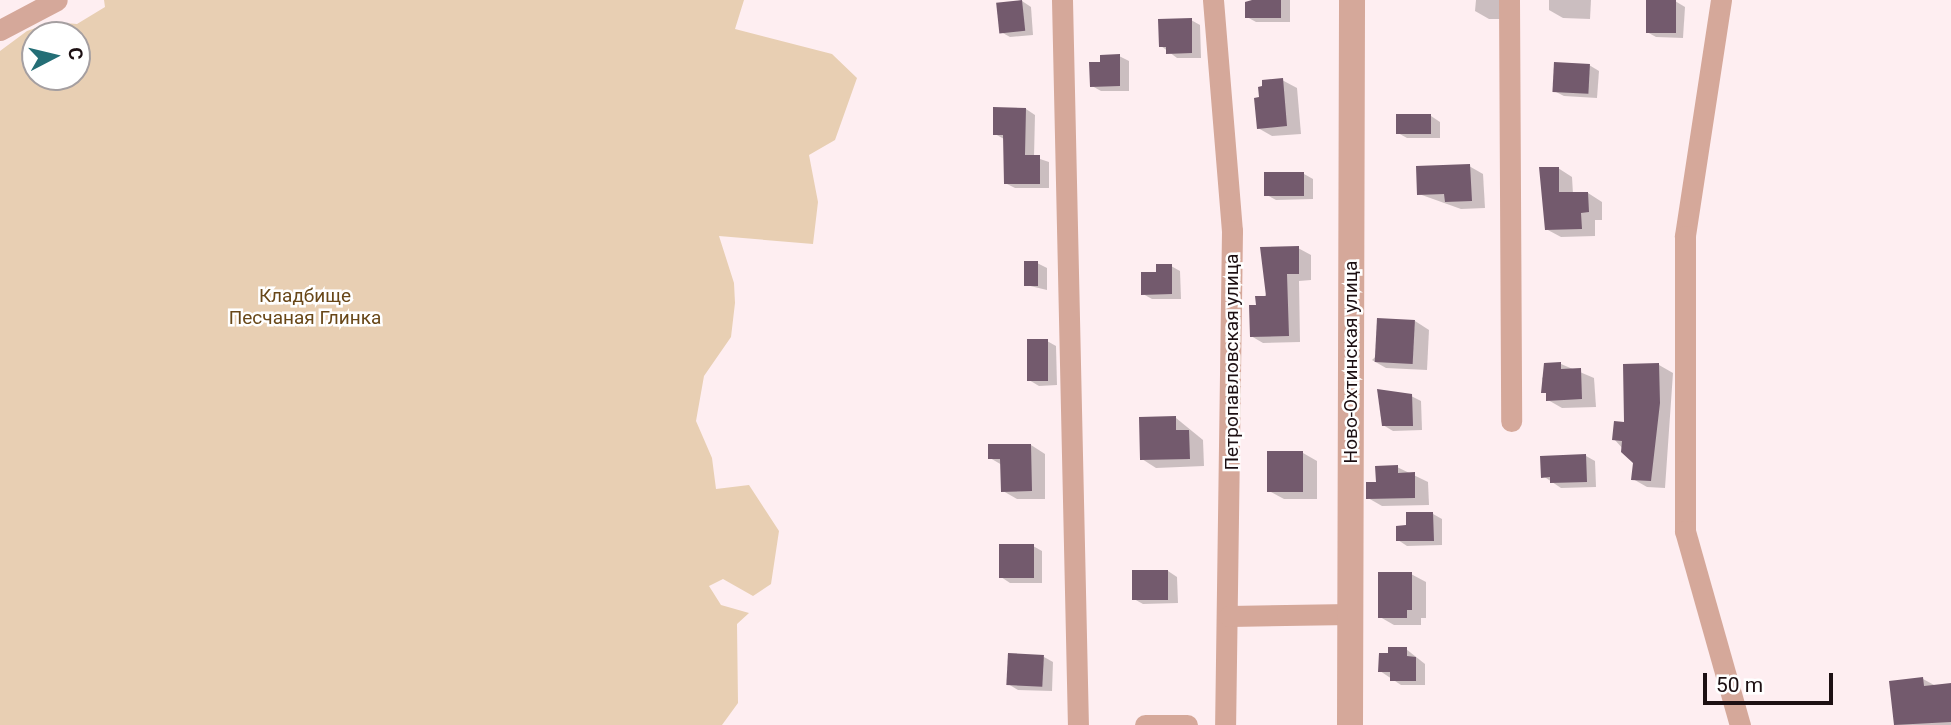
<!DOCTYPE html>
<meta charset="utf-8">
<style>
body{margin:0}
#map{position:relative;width:1951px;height:725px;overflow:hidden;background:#feeef1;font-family:Roboto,sans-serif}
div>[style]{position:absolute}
.green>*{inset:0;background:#e8cfb3}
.shadow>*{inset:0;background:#0003}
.building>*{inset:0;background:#735a6d;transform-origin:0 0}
.minor>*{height:21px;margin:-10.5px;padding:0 10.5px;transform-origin:10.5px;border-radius:10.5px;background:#d5a89a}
.tertiary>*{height:26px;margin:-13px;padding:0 13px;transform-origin:13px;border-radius:13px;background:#d5a89a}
span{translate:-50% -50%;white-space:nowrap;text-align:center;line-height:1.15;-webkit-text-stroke:5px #fff;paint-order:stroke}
.park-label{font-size:19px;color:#684718}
.street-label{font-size:19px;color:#1d1013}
.north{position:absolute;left:21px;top:21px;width:70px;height:70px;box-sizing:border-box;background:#fff;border:2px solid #a59fa1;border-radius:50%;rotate:83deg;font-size:19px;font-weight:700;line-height:28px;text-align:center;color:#1d1013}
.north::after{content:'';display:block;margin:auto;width:24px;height:32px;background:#246e76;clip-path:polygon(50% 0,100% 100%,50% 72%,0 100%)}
.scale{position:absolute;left:1703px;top:673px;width:130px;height:32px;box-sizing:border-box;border:4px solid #1d1013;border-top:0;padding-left:9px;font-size:21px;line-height:24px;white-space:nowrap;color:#1d1013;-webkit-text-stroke:5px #fff;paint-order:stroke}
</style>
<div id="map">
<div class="green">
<i style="clip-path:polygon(evenodd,104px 0,744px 0,735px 29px,832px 54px,857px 78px,835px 140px,809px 155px,818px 202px,813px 244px,719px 236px,734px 283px,735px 303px,731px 337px,704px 376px,696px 421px,712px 458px,716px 489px,749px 485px,779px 531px,771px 584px,753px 596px,723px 579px,709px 586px,721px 605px,749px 613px,737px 624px,738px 703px,722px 725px,0 725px,0 51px,27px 31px,53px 22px,77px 24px,105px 7px,104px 0,35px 35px,77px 35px,77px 77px,35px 77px,35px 35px)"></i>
</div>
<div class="shadow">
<i style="clip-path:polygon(1254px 0,1290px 0,1290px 22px,1256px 22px,1247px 17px)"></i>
<i style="clip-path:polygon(1476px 0,1505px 0,1505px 19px,1489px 19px,1475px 11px)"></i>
<i style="clip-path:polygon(1549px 0,1591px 0,1590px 19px,1563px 18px,1549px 10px)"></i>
<i style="clip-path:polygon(1022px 1px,1031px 7px,1033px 35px,1010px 37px,1001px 32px)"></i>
<i style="clip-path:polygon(1675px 1px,1685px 7px,1683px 38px,1656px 37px,1647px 32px)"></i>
<i style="clip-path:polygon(1191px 20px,1200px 25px,1201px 58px,1177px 58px,1161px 46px)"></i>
<i style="clip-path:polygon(1119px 56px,1129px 61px,1129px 91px,1101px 91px,1092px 86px,1102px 63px)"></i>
<i style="clip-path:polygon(1589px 65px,1599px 71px,1597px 98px,1564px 96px,1554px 91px)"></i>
<i style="clip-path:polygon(1282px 80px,1297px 88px,1301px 134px,1272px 136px,1258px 128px)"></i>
<i style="clip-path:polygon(1026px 109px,1035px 115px,1034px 157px,1049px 162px,1049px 188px,1015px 188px,1005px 183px,1004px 139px,995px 134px)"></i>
<i style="clip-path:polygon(1431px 116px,1440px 122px,1440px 138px,1407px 138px,1398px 133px)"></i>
<i style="clip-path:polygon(1469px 166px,1483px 174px,1485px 208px,1461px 209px,1419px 194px)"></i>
<i style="clip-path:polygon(1558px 168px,1572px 177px,1573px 194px,1588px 193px,1602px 202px,1602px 220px,1595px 220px,1595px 236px,1561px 237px,1546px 229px)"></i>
<i style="clip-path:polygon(1304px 174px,1313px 179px,1313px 199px,1276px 200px,1267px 195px)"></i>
<i style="clip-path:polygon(1298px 248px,1311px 255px,1311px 280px,1299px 281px,1300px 342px,1263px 343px,1251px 336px,1257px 307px)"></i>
<i style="clip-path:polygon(1037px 263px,1047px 268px,1047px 290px,1026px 285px)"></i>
<i style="clip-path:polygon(1171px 266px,1180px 271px,1181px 299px,1152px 299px,1143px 294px,1158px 273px)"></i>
<i style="clip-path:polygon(1415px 321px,1429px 330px,1427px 370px,1386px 368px,1372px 360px)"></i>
<i style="clip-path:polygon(1047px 341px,1056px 346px,1057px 385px,1039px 386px,1029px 380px)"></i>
<i style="clip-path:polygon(1561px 364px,1594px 378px,1596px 407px,1562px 408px,1548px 400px,1542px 378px)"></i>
<i style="clip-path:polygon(1659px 365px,1673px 373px,1665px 488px,1647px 487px,1633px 479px,1635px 462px,1614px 439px)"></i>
<i style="clip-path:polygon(1411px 396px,1421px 401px,1422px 430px,1393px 431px,1383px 425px)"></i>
<i style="clip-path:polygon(1176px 418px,1203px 440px,1204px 466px,1156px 468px,1142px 459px)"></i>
<i style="clip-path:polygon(1031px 445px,1045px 454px,1045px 499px,1017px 499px,1003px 491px,1002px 465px,990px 458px)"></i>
<i style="clip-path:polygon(1303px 453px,1317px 461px,1317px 499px,1284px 499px,1269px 491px)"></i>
<i style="clip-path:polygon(1586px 456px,1595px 461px,1596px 487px,1561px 488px,1543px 476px)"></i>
<i style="clip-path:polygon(1397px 467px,1428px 482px,1429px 505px,1382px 506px,1368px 498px)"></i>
<i style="clip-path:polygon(1433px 514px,1442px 519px,1442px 545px,1407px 546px,1398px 540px)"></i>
<i style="clip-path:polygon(1033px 546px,1042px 551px,1042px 583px,1010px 583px,1001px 577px)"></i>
<i style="clip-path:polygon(1168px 571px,1177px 577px,1178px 603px,1143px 604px,1134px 599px)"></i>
<i style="clip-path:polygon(1411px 574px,1426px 582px,1426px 618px,1421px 618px,1421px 625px,1394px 625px,1380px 617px)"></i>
<i style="clip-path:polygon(1406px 649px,1425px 664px,1425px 685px,1401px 685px,1380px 671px)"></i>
<i style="clip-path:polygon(1044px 657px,1053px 662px,1052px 691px,1018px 690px,1008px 684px)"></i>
<i style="clip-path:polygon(1923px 679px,1936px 686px,1951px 685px,1951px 725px,1895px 725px,1891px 683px)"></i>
</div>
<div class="building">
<i style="left:1022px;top:0;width:31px;height:26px;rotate:84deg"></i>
<i style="clip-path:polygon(1252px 0,1281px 0,1281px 18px,1245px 18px,1245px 2px)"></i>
<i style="left:1646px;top:0;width:30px;height:33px"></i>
<i style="clip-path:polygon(1192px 18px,1192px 53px,1166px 54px,1166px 47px,1159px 47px,1158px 19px)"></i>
<i style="clip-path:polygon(1120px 54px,1120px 86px,1090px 87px,1089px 62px,1100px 62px,1100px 55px)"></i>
<i style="left:1554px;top:62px;width:36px;height:30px;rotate:3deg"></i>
<i style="clip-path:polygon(1283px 78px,1287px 126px,1257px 129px,1254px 98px,1259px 97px,1258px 87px,1262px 86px,1262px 80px)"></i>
<i style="clip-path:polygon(993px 107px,1026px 108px,1025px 155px,1040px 155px,1040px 184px,1004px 184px,1003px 135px,993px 135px)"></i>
<i style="left:1396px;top:114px;width:35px;height:20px"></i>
<i style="clip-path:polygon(1470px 164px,1472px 201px,1445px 202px,1444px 194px,1417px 195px,1416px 166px)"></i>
<i style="clip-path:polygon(1539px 167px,1559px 167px,1559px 192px,1588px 192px,1589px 212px,1581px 213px,1582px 229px,1545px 230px)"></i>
<i style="left:1264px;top:172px;width:40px;height:24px"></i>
<i style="clip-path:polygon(1299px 246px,1299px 274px,1287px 274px,1289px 336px,1250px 337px,1249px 305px,1256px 305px,1255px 296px,1266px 296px,1260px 247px)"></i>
<i style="left:1024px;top:261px;width:14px;height:25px"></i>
<i style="clip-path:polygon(1156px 264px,1172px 264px,1172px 294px,1141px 295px,1141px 272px,1156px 272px)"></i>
<i style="left:1377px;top:318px;width:38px;height:44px;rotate:3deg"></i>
<i style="left:1027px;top:339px;width:21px;height:42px"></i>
<i style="clip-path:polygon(1561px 362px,1561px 369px,1581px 368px,1582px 399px,1546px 401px,1546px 393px,1541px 393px,1544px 363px)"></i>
<i style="clip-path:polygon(1659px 363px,1660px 403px,1651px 481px,1631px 480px,1633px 463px,1621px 452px,1622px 441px,1612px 440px,1614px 421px,1624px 422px,1623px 364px)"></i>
<i style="clip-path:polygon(1377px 389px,1412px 394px,1413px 426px,1382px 426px)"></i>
<i style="clip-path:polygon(1176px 416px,1176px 430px,1189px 430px,1190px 459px,1140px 460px,1139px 417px)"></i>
<i style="clip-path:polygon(988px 444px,1031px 444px,1032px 491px,1001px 492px,1000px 459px,988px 459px)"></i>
<i style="left:1267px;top:451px;width:36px;height:41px"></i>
<i style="clip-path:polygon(1586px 454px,1587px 482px,1550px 483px,1550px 477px,1541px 478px,1540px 456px)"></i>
<i style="clip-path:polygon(1398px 465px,1398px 473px,1415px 472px,1415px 498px,1366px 499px,1366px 482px,1376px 482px,1375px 466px)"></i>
<i style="clip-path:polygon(1406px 512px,1433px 512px,1434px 541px,1396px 541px,1396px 526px,1406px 525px)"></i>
<i style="left:999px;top:544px;width:35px;height:34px"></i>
<i style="left:1132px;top:570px;width:36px;height:30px"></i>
<i style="clip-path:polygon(1378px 572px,1412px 572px,1412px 610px,1407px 610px,1407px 618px,1378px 618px)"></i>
<i style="clip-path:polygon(1388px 647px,1407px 647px,1407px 656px,1416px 657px,1416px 681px,1390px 681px,1390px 672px,1378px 672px,1379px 653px,1388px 653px)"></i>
<i style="left:1008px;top:653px;width:36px;height:32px;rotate:3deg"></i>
<i style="clip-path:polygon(1923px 677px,1924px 686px,1951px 683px,1951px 722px,1894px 725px,1889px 681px)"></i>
</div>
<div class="minor">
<i style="left:1062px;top:0;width:725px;rotate:88.74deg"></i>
<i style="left:1213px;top:0;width:232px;rotate:85.3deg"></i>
<i style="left:1232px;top:231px;width:494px;rotate:90.8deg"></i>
<i style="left:1509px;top:0;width:421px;rotate:89.7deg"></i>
<i style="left:1721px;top:0;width:239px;rotate:98.7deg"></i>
<i style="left:1685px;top:236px;width:295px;rotate:90deg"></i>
<i style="left:1685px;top:531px;width:202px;rotate:74.2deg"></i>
<i style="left:0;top:30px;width:64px;rotate:-27.8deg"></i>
<i style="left:1229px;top:616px;width:121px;rotate:-0.9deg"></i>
<i style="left:1145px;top:725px;width:42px"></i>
</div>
<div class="tertiary">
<i style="left:1350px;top:725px;width:725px;rotate:-89.84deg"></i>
</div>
<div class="park-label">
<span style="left:305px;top:307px">Кладбище<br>Песчаная Глинка</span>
</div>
<div class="street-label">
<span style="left:1232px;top:362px;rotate:-90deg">Петропавловская улица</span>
<span style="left:1351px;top:362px;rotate:-90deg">Ново-Охтинская улица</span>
</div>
<div class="north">С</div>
<div class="scale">50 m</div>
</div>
